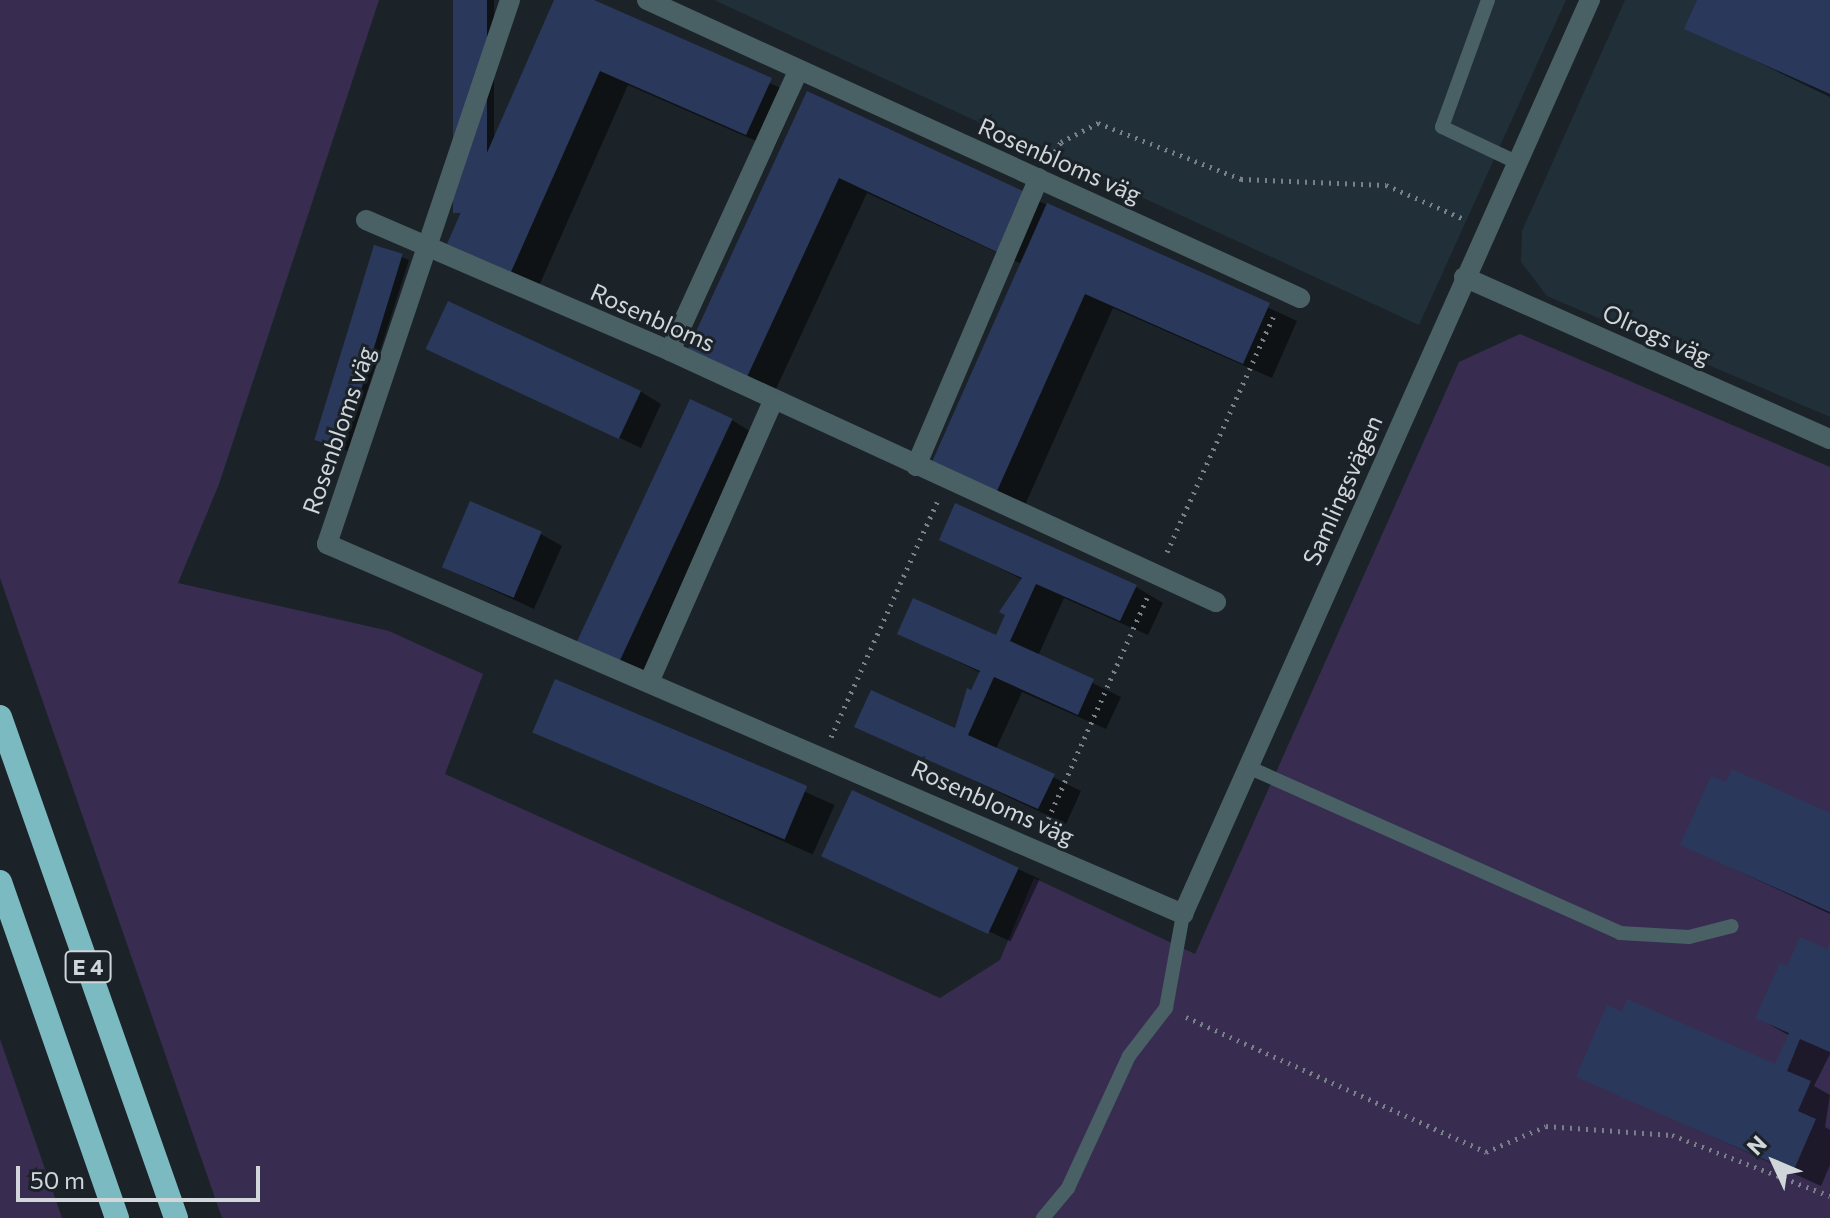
<!DOCTYPE html>
<meta charset="utf-8">
<style>
body{margin:0}
#map{position:relative;width:1830px;height:1218px;overflow:hidden;background:#1b2329;font-family:Commissioner,sans-serif}
div>[style]{position:absolute}
.built>*{inset:0;background:#212f38}
.green>*{inset:0;background:#382d50}
.shadow>*{inset:0;background:#0007;transform-origin:0 0}
.building>*{inset:0;background:#2a385b;transform-origin:0 0}
.path>*{height:5px;margin-top:-2.5px;transform-origin:0;background:repeating-linear-gradient(90deg,#7a8186 0 2px,transparent 0 8px)}
.service>*{height:14px;margin:-7px;padding:0 7px;transform-origin:7px;border-radius:7px;background:#496164}
.minor>*{height:20px;margin:-10px;padding:0 10px;transform-origin:10px;border-radius:10px;background:#496164}
.motorway>*{height:24px;margin:-12px;padding:0 12px;transform-origin:12px;border-radius:12px;background:#7cbac2}
span{translate:-50% -50%;white-space:nowrap;text-align:center;line-height:1.15;-webkit-text-stroke:6px #1b2329;paint-order:stroke}
.shield-label span{padding:2px 6px;background:#1b2329;border:2px solid;border-radius:6px;-webkit-text-stroke-width:0}
.shield-label{font-size:22px;color:#d0d6da;font-weight:700}
.street-label{font-size:24px;color:#d0d6da}
.north{position:absolute;left:1734px;top:1122px;width:80px;height:80px;-webkit-text-stroke:6px #1b2329;paint-order:stroke;rotate:314deg;font-size:22px;font-weight:700;line-height:32px;text-align:center;color:#d0d6da}
.north::after{content:'';display:block;margin:auto;width:28px;height:36px;background:#d0d6da;clip-path:polygon(50% 0,100% 100%,50% 72%,0 100%)}
.scale{position:absolute;left:16px;top:1166px;width:244px;height:36px;box-sizing:border-box;border:4px solid #d0d6da;border-top:0;padding-left:10px;font-size:24px;line-height:28px;white-space:nowrap;color:#d0d6da;-webkit-text-stroke:6px #1b2329;paint-order:stroke}
</style>
<div id="map">
<div class="built">
<i style="clip-path:polygon(714px 0,1566px 0,1419px 325px)"></i>
<i style="clip-path:polygon(1625px 0,1830px 0,1830px 417px,1547px 296px,1521px 262px,1522px 231px)"></i>
</div>
<div class="green">
<i style="clip-path:polygon(0 0,379px 0,219px 484px,178px 583px,389px 631px,483px 674px,445px 774px,940px 998px,1000px 960px,1034px 878px,1195px 954px,1459px 362px,1520px 334px,1830px 467px,1830px 1218px,222px 1218px,0 578px)"></i>
<i style="clip-path:polygon(0 1039px,62px 1218px,0 1218px)"></i>
</div>
<div class="shadow">
<i style="left:455px;top:0;width:39px;height:213px"></i>
<i style="clip-path:polygon(557px 0,589px 0,798px 96px,774px 149px,628px 85px,539px 286px,477px 259px)"></i>
<i style="clip-path:polygon(1699px 0,1830px 0,1830px 97px,1687px 28px)"></i>
<i style="clip-path:polygon(808px 94px,1297px 321px,1272px 378px,1113px 308px,1025px 505px,962px 477px,1022px 264px,867px 193px,775px 391px,718px 364px)"></i>
<i style="clip-path:polygon(376px 248px,409px 260px,348px 451px,321px 442px)"></i>
<i style="clip-path:polygon(429px 348px,640px 391px,661px 404px,641px 448px)"></i>
<i style="clip-path:polygon(732px 420px,753px 433px,643px 674px,603px 656px)"></i>
<i style="clip-path:polygon(541px 534px,562px 546px,534px 609px,443px 567px)"></i>
<i style="clip-path:polygon(941px 539px,1136px 587px,1163px 603px,1148px 635px,1064px 598px,1038px 656px,1121px 697px,1106px 729px,1022px 692px,996px 749px,1081px 791px,1066px 824px,857px 726px,956px 730px,966px 709px,961px 706px,981px 673px,899px 633px,997px 638px,1023px 580px)"></i>
<i style="left:556px;top:681px;width:305px;height:54px;rotate:24deg"></i>
<i style="left:853px;top:792px;width:206px;height:69px;rotate:25deg"></i>
<i style="clip-path:polygon(1830px 815px,1830px 914px,1683px 845px)"></i>
<i style="clip-path:polygon(1830px 947px,1830px 1054px,1814px 1086px,1830px 1095px,1825px 1127px,1830px 1130px,1830px 1165px,1821px 1186px,1579px 1076px,1776px 1067px,1790px 1036px,1758px 1018px,1788px 969px)"></i>
</div>
<div class="building">
<i style="left:453px;top:0;width:34px;height:213px"></i>
<i style="clip-path:polygon(554px 0,594px 0,772px 78px,746px 135px,600px 71px,511px 272px,447px 244px)"></i>
<i style="clip-path:polygon(1697px 0,1830px 0,1830px 94px,1684px 29px)"></i>
<i style="clip-path:polygon(807px 91px,1025px 192px,997px 252px,839px 178px,747px 377px,688px 349px)"></i>
<i style="clip-path:polygon(1047px 203px,1270px 303px,1243px 364px,1085px 294px,997px 491px,932px 462px)"></i>
<i style="left:374px;top:245px;width:30px;height:204px;rotate:17deg"></i>
<i style="left:448px;top:301px;width:213px;height:53px;rotate:25deg"></i>
<i style="left:690px;top:399px;width:47px;height:270px;rotate:25deg"></i>
<i style="left:470px;top:501px;width:78px;height:72px;rotate:23deg"></i>
<i style="clip-path:polygon(955px 503px,1137px 585px,1120px 621px,1036px 584px,1010px 641px,1094px 679px,1078px 715px,994px 677px,968px 735px,1055px 774px,1038px 809px,854px 727px,871px 690px,955px 728px,967px 688px,971px 690px,980px 671px,897px 634px,913px 598px,996px 635px,1005px 615px,999px 612px,1022px 578px,939px 540px)"></i>
<i style="left:555px;top:679px;width:274px;height:58px;rotate:23deg"></i>
<i style="clip-path:polygon(1732px 769px,1830px 813px,1830px 912px,1680px 845px,1711px 776px,1726px 782px)"></i>
<i style="left:852px;top:790px;width:184px;height:73px;rotate:25deg"></i>
<i style="clip-path:polygon(1800px 937px,1827px 949px,1830px 942px,1830px 1052px,1800px 1039px,1787px 1071px,1811px 1081px,1798px 1111px,1816px 1119px,1793px 1172px,1576px 1077px,1607px 1005px,1622px 1012px,1627px 999px,1775px 1064px,1789px 1033px,1755px 1018px,1780px 963px,1787px 966px)"></i>
</div>
<div class="path">
<i style="left:1051px;top:158px;width:19px;rotate:-58deg"></i>
<i style="left:1061px;top:142px;width:42px;rotate:-27.2deg"></i>
<i style="left:1098px;top:123px;width:154px;rotate:21.4deg"></i>
<i style="left:1241px;top:179px;width:145px;rotate:2.4deg"></i>
<i style="left:1386px;top:185px;width:87px;rotate:23.6deg"></i>
<i style="left:1167px;top:552px;width:262px;rotate:-65.7deg"></i>
<i style="left:831px;top:737px;width:258px;rotate:-65.7deg"></i>
<i style="left:1045px;top:826px;width:250px;rotate:-65.9deg"></i>
<i style="left:1186px;top:1017px;width:329px;rotate:24.2deg"></i>
<i style="left:1486px;top:1152px;width:65px;rotate:-23.4deg"></i>
<i style="left:1546px;top:1126px;width:126px;rotate:4.1deg"></i>
<i style="left:1672px;top:1135px;width:169px;rotate:21.1deg"></i>
</div>
<div class="service">
<i style="left:1488px;top:0;width:135px;rotate:109.9deg"></i>
<i style="left:1442px;top:127px;width:80px;rotate:25.3deg"></i>
<i style="left:1248px;top:767px;width:407px;rotate:24deg"></i>
<i style="left:1620px;top:933px;width:69px;rotate:3.3deg"></i>
<i style="left:1689px;top:937px;width:44px;rotate:-14.3deg"></i>
<i style="left:1043px;top:1218px;width:39px;rotate:-50deg"></i>
<i style="left:1068px;top:1188px;width:145px;rotate:-65.2deg"></i>
<i style="left:1129px;top:1056px;width:61px;rotate:-52.4deg"></i>
<i style="left:1166px;top:1008px;width:96px;rotate:-79.7deg"></i>
</div>
<div class="minor">
<i style="left:510px;top:0;width:574px;rotate:108.59deg"></i>
<i style="left:327px;top:544px;width:933px;rotate:23.38deg"></i>
<i style="left:1183px;top:914px;width:1001px;rotate:-66deg"></i>
<i style="left:647px;top:0;width:718px;rotate:24.53deg"></i>
<i style="left:366px;top:220px;width:331px;rotate:23.3deg"></i>
<i style="left:670px;top:351px;width:601px;rotate:24.69deg"></i>
<i style="left:1464px;top:277px;width:400px;rotate:23.9deg"></i>
<i style="left:670px;top:351px;width:308px;rotate:-65.4deg"></i>
<i style="left:916px;top:466px;width:313px;rotate:-66.9deg"></i>
<i style="left:650px;top:680px;width:305px;rotate:-66.2deg"></i>
</div>
<div class="motorway">
<i style="left:0;top:717px;width:531px;rotate:70.64deg"></i>
<i style="left:0;top:882px;width:356px;rotate:70.8deg"></i>
</div>
<div class="shield-label">
<span style="left:88px;top:967px">E 4</span>
</div>
<div class="street-label">
<span style="left:1060px;top:160px;rotate:24deg">Rosenbloms väg</span>
<span style="left:653px;top:317px;rotate:24deg">Rosenbloms</span>
<span style="left:1657px;top:334px;rotate:24deg">Olrogs väg</span>
<span style="left:338px;top:430px;rotate:-71deg">Rosenbloms väg</span>
<span style="left:1342px;top:490px;rotate:-66deg">Samlingsvägen</span>
<span style="left:993px;top:802px;rotate:24deg">Rosenbloms väg</span>
</div>
<div class="north">N</div>
<div class="scale">50 m</div>
</div>
